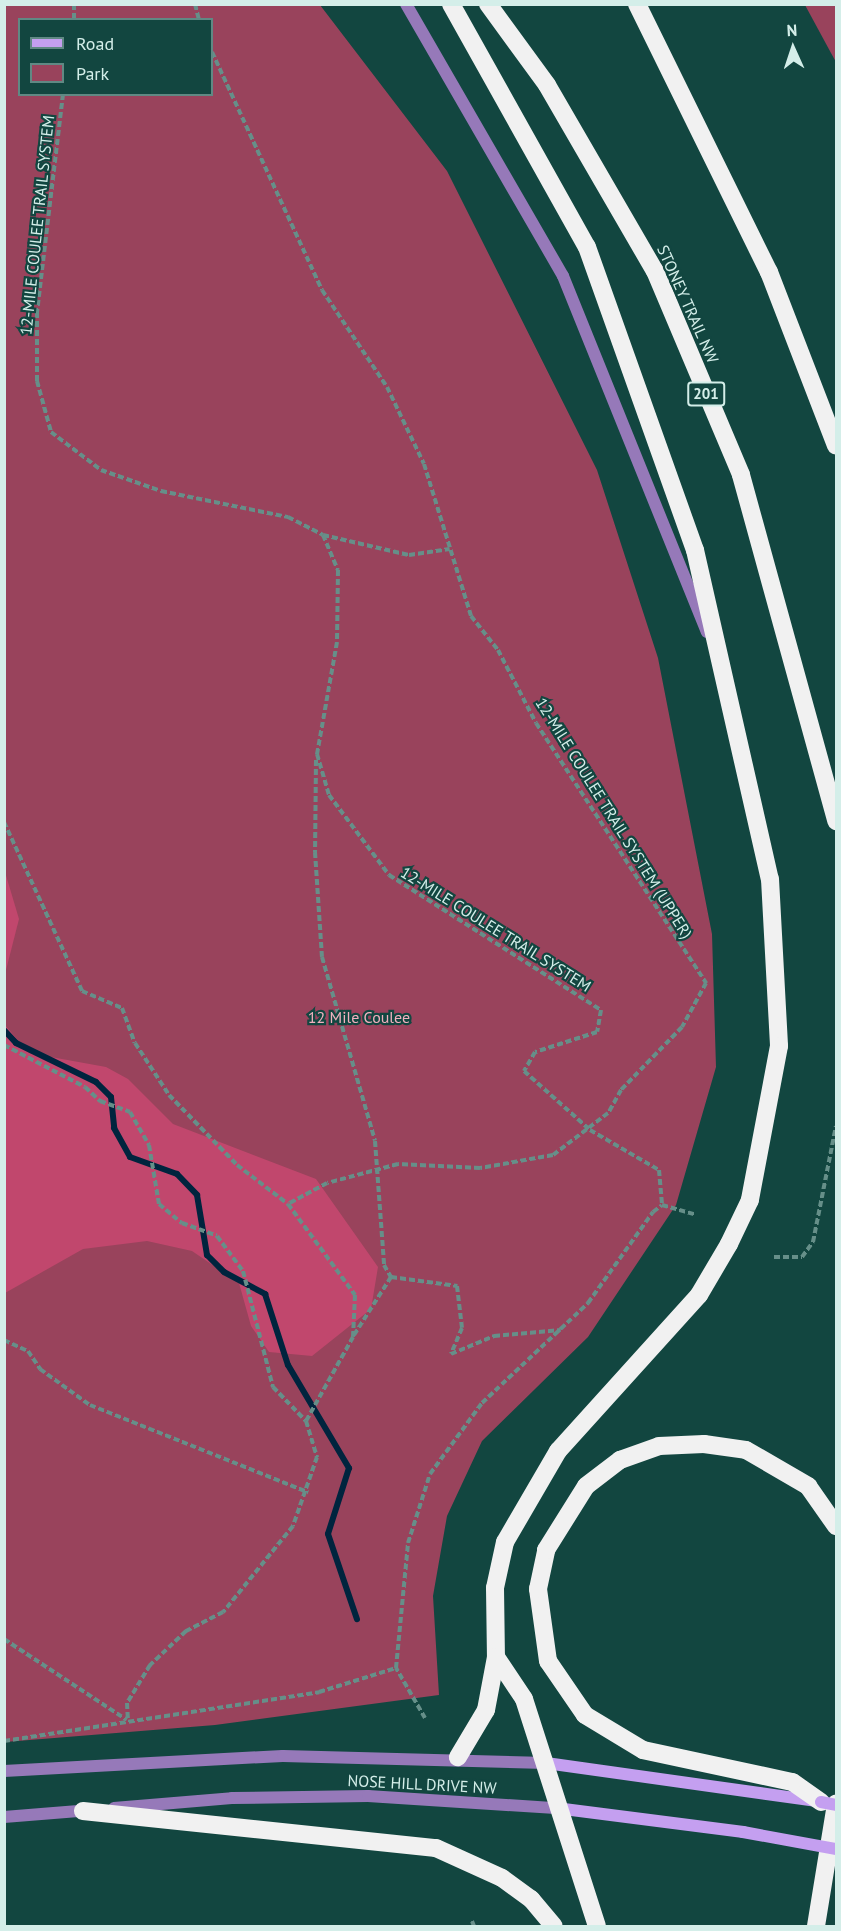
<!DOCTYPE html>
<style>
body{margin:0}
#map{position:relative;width:841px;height:1931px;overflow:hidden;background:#124640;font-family:"PT Sans",sans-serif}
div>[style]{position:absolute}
.green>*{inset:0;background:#99435c}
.forest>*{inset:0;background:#c1476d}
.stream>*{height:6px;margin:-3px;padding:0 3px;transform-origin:3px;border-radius:3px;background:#00243e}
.path>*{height:4px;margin-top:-2px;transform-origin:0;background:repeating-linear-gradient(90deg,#668f89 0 6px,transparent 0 9px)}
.tertiary>*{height:12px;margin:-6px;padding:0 6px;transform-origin:6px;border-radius:6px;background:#9679b9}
.secondary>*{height:12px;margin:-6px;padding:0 6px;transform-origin:6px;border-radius:6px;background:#c49ff0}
.motorway>*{height:18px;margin:-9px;padding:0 9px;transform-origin:9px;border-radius:9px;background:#f1f1f1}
.secondary-bridge>*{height:12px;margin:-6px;padding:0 6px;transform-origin:6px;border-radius:6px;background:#c49ff0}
span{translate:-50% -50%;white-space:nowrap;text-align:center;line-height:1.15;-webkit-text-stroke:4.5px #124640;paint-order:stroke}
.shield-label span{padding:2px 4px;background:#124640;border:2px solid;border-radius:4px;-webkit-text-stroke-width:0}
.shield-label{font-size:15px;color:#d4eee9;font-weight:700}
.street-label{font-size:16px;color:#d4eee9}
.park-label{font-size:16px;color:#f1b1bf}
.frame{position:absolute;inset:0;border:6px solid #d4eee9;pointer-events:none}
.legend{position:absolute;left:18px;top:18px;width:195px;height:78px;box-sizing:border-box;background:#124640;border:2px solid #608984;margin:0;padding:8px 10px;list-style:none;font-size:18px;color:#d4eee9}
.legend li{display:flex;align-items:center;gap:12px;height:30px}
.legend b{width:30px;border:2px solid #608984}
.north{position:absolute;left:763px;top:18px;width:60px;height:60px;-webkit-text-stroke:4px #124640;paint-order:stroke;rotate:357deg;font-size:16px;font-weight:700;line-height:24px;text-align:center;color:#d4eee9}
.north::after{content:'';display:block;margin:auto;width:21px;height:27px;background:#d4eee9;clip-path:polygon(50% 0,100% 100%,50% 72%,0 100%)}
</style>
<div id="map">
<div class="green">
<i style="clip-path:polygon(evenodd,5px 5px,320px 5px,447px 171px,597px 470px,658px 658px,712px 934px,716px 1067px,676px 1205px,588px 1337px,482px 1441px,447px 1516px,433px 1596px,439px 1695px,215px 1725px,5px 1742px,5px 5px,20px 20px,212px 20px,212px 94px,20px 94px,20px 20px)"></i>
<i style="clip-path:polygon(805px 5px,836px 5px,836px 62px,831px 53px)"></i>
</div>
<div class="forest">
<i style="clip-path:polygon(5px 872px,19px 919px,5px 974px)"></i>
<i style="clip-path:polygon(4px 1024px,29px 1053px,106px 1067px,128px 1079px,173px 1124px,316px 1179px,378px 1267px,371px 1309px,312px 1356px,269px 1352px,251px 1326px,239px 1283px,192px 1251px,147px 1241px,83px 1249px,5px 1293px)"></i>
</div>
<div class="stream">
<i style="left:4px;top:1030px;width:18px;rotate:47deg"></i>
<i style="left:16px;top:1043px;width:89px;rotate:26deg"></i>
<i style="left:96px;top:1082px;width:21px;rotate:45deg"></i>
<i style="left:111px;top:1097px;width:31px;rotate:84deg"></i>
<i style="left:114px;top:1128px;width:33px;rotate:61deg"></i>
<i style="left:130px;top:1157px;width:50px;rotate:19.9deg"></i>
<i style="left:177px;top:1174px;width:29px;rotate:46deg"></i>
<i style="left:197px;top:1195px;width:61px;rotate:80.5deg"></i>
<i style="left:207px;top:1255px;width:24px;rotate:45deg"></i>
<i style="left:224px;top:1272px;width:47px;rotate:28.2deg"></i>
<i style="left:265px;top:1294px;width:75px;rotate:72.1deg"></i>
<i style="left:288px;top:1365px;width:120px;rotate:59.4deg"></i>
<i style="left:349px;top:1468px;width:69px;rotate:107.7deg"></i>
<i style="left:328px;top:1534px;width:90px;rotate:71.2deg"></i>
</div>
<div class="path">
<i style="left:74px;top:4px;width:16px;rotate:90deg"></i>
<i style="left:195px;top:4px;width:16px;rotate:76deg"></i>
<i style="left:212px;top:52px;width:262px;rotate:65.2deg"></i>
<i style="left:322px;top:290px;width:117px;rotate:56.2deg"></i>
<i style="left:387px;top:387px;width:85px;rotate:64.3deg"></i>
<i style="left:424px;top:464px;width:159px;rotate:72.8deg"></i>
<i style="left:471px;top:616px;width:43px;rotate:51.5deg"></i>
<i style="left:498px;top:650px;width:82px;rotate:62.5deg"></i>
<i style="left:536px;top:723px;width:311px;rotate:56.8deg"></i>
<i style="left:706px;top:983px;width:50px;rotate:118.6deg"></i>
<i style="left:682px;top:1027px;width:88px;rotate:134.1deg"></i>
<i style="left:621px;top:1090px;width:26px;rotate:119deg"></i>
<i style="left:608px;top:1113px;width:69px;rotate:142.6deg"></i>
<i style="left:553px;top:1155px;width:74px;rotate:169.9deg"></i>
<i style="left:480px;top:1168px;width:82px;rotate:-177.2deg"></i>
<i style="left:398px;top:1164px;width:73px;rotate:165deg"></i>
<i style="left:327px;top:1183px;width:44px;rotate:151.7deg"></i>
<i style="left:63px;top:94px;width:220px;rotate:96.8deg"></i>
<i style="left:37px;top:312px;width:69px;rotate:90deg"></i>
<i style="left:37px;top:381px;width:53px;rotate:74.6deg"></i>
<i style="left:51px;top:432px;width:63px;rotate:37.2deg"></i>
<i style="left:101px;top:470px;width:64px;rotate:19.3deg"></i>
<i style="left:161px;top:491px;width:130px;rotate:11.6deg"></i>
<i style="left:288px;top:517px;width:39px;rotate:27deg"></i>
<i style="left:323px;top:535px;width:88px;rotate:13.1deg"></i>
<i style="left:409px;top:555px;width:41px;rotate:-8.3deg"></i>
<i style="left:323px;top:535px;width:38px;rotate:67deg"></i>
<i style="left:338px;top:570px;width:72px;rotate:90.8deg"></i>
<i style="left:337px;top:642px;width:114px;rotate:100.1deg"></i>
<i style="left:317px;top:754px;width:43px;rotate:73.7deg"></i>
<i style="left:329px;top:795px;width:100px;rotate:53.1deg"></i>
<i style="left:389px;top:875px;width:251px;rotate:32.5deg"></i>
<i style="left:601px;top:1010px;width:22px;rotate:100deg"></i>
<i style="left:597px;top:1032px;width:65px;rotate:162.1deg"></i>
<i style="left:535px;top:1052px;width:22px;rotate:120deg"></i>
<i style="left:524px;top:1071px;width:89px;rotate:41.8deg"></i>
<i style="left:590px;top:1130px;width:80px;rotate:30.1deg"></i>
<i style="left:659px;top:1170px;width:35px;rotate:85deg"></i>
<i style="left:316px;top:760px;width:92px;rotate:90.6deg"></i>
<i style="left:315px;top:852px;width:105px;rotate:86.2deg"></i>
<i style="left:322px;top:957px;width:191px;rotate:73.9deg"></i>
<i style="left:375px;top:1141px;width:124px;rotate:85.8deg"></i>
<i style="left:384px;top:1265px;width:14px;rotate:60deg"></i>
<i style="left:391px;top:1277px;width:67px;rotate:7.8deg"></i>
<i style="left:457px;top:1286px;width:42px;rotate:83.2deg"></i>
<i style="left:462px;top:1328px;width:28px;rotate:113deg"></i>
<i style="left:451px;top:1354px;width:47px;rotate:-22.7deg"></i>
<i style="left:494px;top:1336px;width:67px;rotate:-5.1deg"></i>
<i style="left:4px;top:822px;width:186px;rotate:65.2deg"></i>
<i style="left:82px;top:991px;width:43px;rotate:23deg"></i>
<i style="left:122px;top:1008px;width:37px;rotate:70deg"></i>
<i style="left:135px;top:1043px;width:62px;rotate:56.8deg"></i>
<i style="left:169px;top:1095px;width:98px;rotate:45.8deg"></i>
<i style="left:237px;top:1165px;width:64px;rotate:37.4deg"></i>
<i style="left:288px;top:1204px;width:113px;rotate:53.6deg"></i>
<i style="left:355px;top:1295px;width:42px;rotate:92.7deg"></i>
<i style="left:353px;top:1337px;width:96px;rotate:119.2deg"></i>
<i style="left:4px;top:1045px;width:91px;rotate:27.4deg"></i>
<i style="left:85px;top:1087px;width:21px;rotate:43deg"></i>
<i style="left:100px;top:1101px;width:32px;rotate:20deg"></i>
<i style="left:130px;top:1112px;width:38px;rotate:60deg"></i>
<i style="left:149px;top:1145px;width:60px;rotate:80.4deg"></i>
<i style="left:159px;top:1204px;width:30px;rotate:40deg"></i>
<i style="left:182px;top:1223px;width:37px;rotate:20deg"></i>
<i style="left:217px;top:1236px;width:44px;rotate:53.4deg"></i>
<i style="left:243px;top:1271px;width:120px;rotate:75.5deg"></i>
<i style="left:273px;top:1387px;width:47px;rotate:45.9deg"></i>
<i style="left:306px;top:1421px;width:38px;rotate:73deg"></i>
<i style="left:317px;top:1457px;width:73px;rotate:109.2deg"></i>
<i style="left:293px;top:1526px;width:111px;rotate:129.1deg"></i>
<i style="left:223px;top:1612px;width:42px;rotate:152.8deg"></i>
<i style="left:186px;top:1631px;width:50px;rotate:136.6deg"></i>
<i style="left:150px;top:1665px;width:44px;rotate:121.2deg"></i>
<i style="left:127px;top:1703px;width:17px;rotate:87deg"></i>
<i style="left:774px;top:1257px;width:28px"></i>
<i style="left:802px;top:1257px;width:19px;rotate:-54deg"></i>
<i style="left:813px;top:1242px;width:118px;rotate:-78.8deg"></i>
<i style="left:354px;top:1335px;width:69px;rotate:-57.5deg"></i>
<i style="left:4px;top:1340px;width:26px;rotate:25deg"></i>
<i style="left:28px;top:1351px;width:22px;rotate:56deg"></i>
<i style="left:40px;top:1369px;width:62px;rotate:35.8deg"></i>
<i style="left:90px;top:1405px;width:235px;rotate:21.8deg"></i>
<i style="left:4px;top:1639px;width:147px;rotate:33.4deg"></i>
<i style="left:425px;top:1718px;width:58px;rotate:-120.1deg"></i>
<i style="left:396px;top:1668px;width:126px;rotate:-84.5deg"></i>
<i style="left:408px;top:1543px;width:72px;rotate:-72.3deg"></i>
<i style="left:430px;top:1474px;width:88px;rotate:-53.8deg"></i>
<i style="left:482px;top:1403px;width:146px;rotate:-43.3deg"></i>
<i style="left:588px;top:1303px;width:112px;rotate:-54.5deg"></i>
<i style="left:653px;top:1212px;width:11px;rotate:-38deg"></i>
<i style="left:662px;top:1205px;width:35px;rotate:16deg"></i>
<i style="left:4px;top:1741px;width:319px;rotate:-8.8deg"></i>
<i style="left:319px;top:1692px;width:81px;rotate:-17.3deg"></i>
<i style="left:472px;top:1921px;width:5px;rotate:68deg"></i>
</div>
<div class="tertiary">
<i style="left:406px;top:4px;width:314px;rotate:60deg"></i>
<i style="left:563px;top:276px;width:384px;rotate:68deg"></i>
<i style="left:4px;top:1771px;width:279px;rotate:-3.1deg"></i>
<i style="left:283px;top:1756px;width:263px;rotate:1.5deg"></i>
<i style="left:114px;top:1808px;width:118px;rotate:-4.8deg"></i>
<i style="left:232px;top:1798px;width:136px;rotate:-0.8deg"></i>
<i style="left:368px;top:1796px;width:188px;rotate:3.7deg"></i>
<i style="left:4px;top:1817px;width:87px;rotate:-4.6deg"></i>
</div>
<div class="secondary">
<i style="left:546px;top:1763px;width:272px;rotate:8deg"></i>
<i style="left:556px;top:1808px;width:189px;rotate:7.3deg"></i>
</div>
<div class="motorway">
<i style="left:451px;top:4px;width:278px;rotate:60.8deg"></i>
<i style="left:587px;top:247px;width:322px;rotate:70.4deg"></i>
<i style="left:695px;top:550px;width:337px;rotate:77.2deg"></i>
<i style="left:770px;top:879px;width:167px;rotate:86.9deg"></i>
<i style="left:779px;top:1046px;width:157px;rotate:100.7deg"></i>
<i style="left:750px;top:1200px;width:49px;rotate:115.5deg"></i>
<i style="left:729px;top:1244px;width:59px;rotate:120.5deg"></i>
<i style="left:699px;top:1295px;width:210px;rotate:132.1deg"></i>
<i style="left:558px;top:1451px;width:105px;rotate:120.2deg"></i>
<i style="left:505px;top:1542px;width:47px;rotate:102.3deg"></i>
<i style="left:495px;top:1588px;width:69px;rotate:89.2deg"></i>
<i style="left:496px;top:1657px;width:54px;rotate:100.7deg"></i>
<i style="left:486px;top:1710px;width:55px;rotate:120.8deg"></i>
<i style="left:488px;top:4px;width:100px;rotate:53.9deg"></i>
<i style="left:547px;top:85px;width:215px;rotate:59.9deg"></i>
<i style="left:655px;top:271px;width:221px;rotate:67.1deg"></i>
<i style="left:741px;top:475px;width:359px;rotate:74.6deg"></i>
<i style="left:637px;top:4px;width:299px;rotate:63.8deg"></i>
<i style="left:769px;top:272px;width:186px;rotate:68.9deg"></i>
<i style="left:496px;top:1657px;width:50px;rotate:56.3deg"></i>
<i style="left:524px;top:1699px;width:238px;rotate:72.2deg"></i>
<i style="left:821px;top:1802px;width:35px;rotate:-145deg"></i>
<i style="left:792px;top:1782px;width:152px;rotate:-167.9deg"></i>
<i style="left:643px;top:1750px;width:68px;rotate:-148.9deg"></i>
<i style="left:585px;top:1715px;width:65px;rotate:-124.4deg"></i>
<i style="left:548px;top:1661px;width:73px;rotate:-97.9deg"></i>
<i style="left:538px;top:1589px;width:40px;rotate:-78deg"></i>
<i style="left:546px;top:1550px;width:75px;rotate:-58deg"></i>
<i style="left:586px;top:1486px;width:43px;rotate:-37.4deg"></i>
<i style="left:620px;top:1460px;width:41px;rotate:-19.7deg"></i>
<i style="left:659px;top:1446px;width:45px;rotate:-2.5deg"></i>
<i style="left:704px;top:1444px;width:42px;rotate:8.1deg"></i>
<i style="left:746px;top:1450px;width:72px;rotate:30.1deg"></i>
<i style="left:808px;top:1486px;width:49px;rotate:55deg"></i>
<i style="left:83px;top:1811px;width:355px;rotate:6deg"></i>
<i style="left:436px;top:1848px;width:72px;rotate:24.4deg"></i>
<i style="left:502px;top:1878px;width:36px;rotate:36deg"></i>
<i style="left:531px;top:1899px;width:35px;rotate:50deg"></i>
<i style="left:816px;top:1926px;width:124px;rotate:-80.7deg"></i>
</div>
<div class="secondary-bridge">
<i style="left:821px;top:1802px;width:15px;rotate:11deg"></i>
<i style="left:743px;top:1832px;width:95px;rotate:10.4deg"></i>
</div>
<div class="shield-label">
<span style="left:706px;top:394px">201</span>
</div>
<div class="street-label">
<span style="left:37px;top:225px;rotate:-84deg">12-MILE COULEE TRAIL SYSTEM</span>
<span style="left:688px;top:304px;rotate:66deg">STONEY TRAIL NW</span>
<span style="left:614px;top:818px;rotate:58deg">12-MILE COULEE TRAIL SYSTEM (UPPER)</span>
<span style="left:496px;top:929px;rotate:32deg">12-MILE COULEE TRAIL SYSTEM</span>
<span style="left:422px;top:1784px;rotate:3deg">NOSE HILL DRIVE NW</span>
</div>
<div class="park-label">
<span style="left:359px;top:1017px">12 Mile Coulee</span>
</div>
<div class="frame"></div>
<ul class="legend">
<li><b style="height:8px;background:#c49ff0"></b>Road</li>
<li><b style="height:16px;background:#99435c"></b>Park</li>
</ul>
<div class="north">N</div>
</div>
